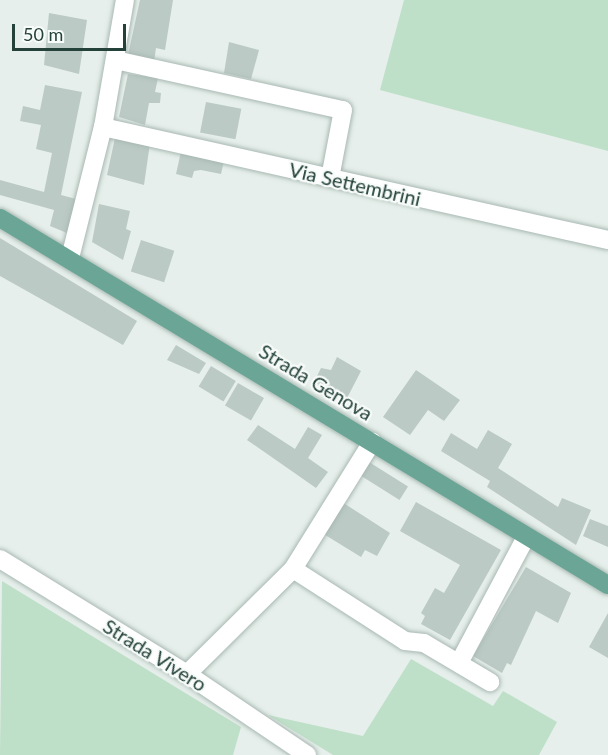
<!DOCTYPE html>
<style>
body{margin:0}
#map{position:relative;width:608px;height:755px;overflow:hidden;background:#e6efeb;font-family:Lato,sans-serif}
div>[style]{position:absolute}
.green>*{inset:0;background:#bfe0c8}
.building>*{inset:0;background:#bbcac4;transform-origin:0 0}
.roads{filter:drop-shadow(0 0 2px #a8b8b2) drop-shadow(0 0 2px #a8b8b2)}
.street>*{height:18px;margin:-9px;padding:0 9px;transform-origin:9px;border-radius:9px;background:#fff}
.primary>*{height:18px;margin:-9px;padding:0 9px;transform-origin:9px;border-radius:9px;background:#6aa596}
span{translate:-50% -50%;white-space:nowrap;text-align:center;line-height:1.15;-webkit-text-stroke:4.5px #f7fbf9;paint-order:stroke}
.street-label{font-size:20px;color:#24423a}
.scale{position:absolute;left:12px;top:24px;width:114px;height:27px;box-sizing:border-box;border:3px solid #24423a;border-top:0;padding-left:8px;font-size:18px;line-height:21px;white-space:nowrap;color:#24423a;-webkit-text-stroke:4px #f7fbf9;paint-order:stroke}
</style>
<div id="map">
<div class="green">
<i style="clip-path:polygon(404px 0,608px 0,608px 151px,380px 90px)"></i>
<i style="clip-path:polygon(2px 581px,241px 727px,233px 755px,0 755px)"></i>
<i style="clip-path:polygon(411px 659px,493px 706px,503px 691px,557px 722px,539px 755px,333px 755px,268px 715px,363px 736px)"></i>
</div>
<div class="building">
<i style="clip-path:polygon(140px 0,173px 0,165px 50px,156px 48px,154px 62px,128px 55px)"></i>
<i style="clip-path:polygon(49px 13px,87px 20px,79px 74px,44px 65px)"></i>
<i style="clip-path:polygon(229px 42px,259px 50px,251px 79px,224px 73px)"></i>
<i style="clip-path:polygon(128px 74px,158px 78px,155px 92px,161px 93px,160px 103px,149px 103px,145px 125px,119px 117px)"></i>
<i style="clip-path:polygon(45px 85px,82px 92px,61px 195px,76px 199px,67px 233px,50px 226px,54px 210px,0 195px,0 180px,44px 192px,52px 153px,36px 149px,41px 125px,20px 121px,23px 106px,40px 110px)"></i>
<i style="left:206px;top:102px;width:36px;height:31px;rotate:11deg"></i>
<i style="clip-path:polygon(115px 138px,150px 143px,144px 185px,107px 175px)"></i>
<i style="clip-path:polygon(182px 147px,224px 161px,221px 174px,201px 170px,194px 171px,192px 178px,176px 174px)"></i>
<i style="clip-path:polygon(99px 204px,130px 211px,126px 229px,131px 231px,123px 260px,92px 242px)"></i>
<i style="clip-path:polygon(0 238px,137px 321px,123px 345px,0 276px)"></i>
<i style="left:141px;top:240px;width:35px;height:33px;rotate:18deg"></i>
<i style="clip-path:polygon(176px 345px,206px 363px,199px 374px,167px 360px)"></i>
<i style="clip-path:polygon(337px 357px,361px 371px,346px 400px,314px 382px,321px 368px,331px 370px)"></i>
<i style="left:211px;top:366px;width:29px;height:24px;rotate:31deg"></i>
<i style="clip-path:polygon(416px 370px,460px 400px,444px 421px,428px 410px,410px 435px,383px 417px)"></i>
<i style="left:238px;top:383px;width:30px;height:26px;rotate:30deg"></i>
<i style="clip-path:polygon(258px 425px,295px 449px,308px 427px,322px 435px,308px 458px,328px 472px,316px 488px,247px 440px)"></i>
<i style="clip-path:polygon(488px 430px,512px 444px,498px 468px,558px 507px,562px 498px,591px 510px,576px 545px,487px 487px,490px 481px,441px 451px,451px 433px,477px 449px)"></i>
<i style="left:369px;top:462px;width:46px;height:16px;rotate:32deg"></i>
<i style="clip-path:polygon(342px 502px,390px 533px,377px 556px,365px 550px,361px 557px,322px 533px)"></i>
<i style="clip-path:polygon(416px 502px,501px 550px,450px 640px,421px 624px,425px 616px,421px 613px,435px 588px,444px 593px,460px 565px,400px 531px)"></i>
<i style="clip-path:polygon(590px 519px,608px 526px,608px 547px,583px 536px)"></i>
<i style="clip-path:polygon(526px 567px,571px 593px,558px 623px,536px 611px,511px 665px,507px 663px,502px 673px,473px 656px)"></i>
<i style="clip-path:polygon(608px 613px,608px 658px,589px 647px)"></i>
</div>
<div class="roads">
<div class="street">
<i style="left:115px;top:60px;width:233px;rotate:12.4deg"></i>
<i style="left:343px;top:110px;width:69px;rotate:100.8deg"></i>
<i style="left:103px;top:127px;width:517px;rotate:12.61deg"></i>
<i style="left:70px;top:258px;width:135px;rotate:-75.9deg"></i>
<i style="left:103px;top:127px;width:129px;rotate:-80.2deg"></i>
<i style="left:0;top:559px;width:220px;rotate:31.6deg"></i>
<i style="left:187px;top:674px;width:145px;rotate:34deg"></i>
<i style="left:293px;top:569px;width:133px;rotate:32.7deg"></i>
<i style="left:405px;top:641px;width:19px;rotate:6deg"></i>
<i style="left:424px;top:643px;width:77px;rotate:30.6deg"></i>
<i style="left:459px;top:663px;width:143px;rotate:-62deg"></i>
<i style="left:187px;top:674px;width:149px;rotate:-44.7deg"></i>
<i style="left:293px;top:569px;width:150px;rotate:-58.1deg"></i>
</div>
<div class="primary">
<i style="left:0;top:218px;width:710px;rotate:31.12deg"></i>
</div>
</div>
<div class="street-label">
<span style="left:355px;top:184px;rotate:13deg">Via Settembrini</span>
<span style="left:316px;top:382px;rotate:31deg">Strada Genova</span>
<span style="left:155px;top:655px;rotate:32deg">Strada Vivero</span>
</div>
<div class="scale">50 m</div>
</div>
